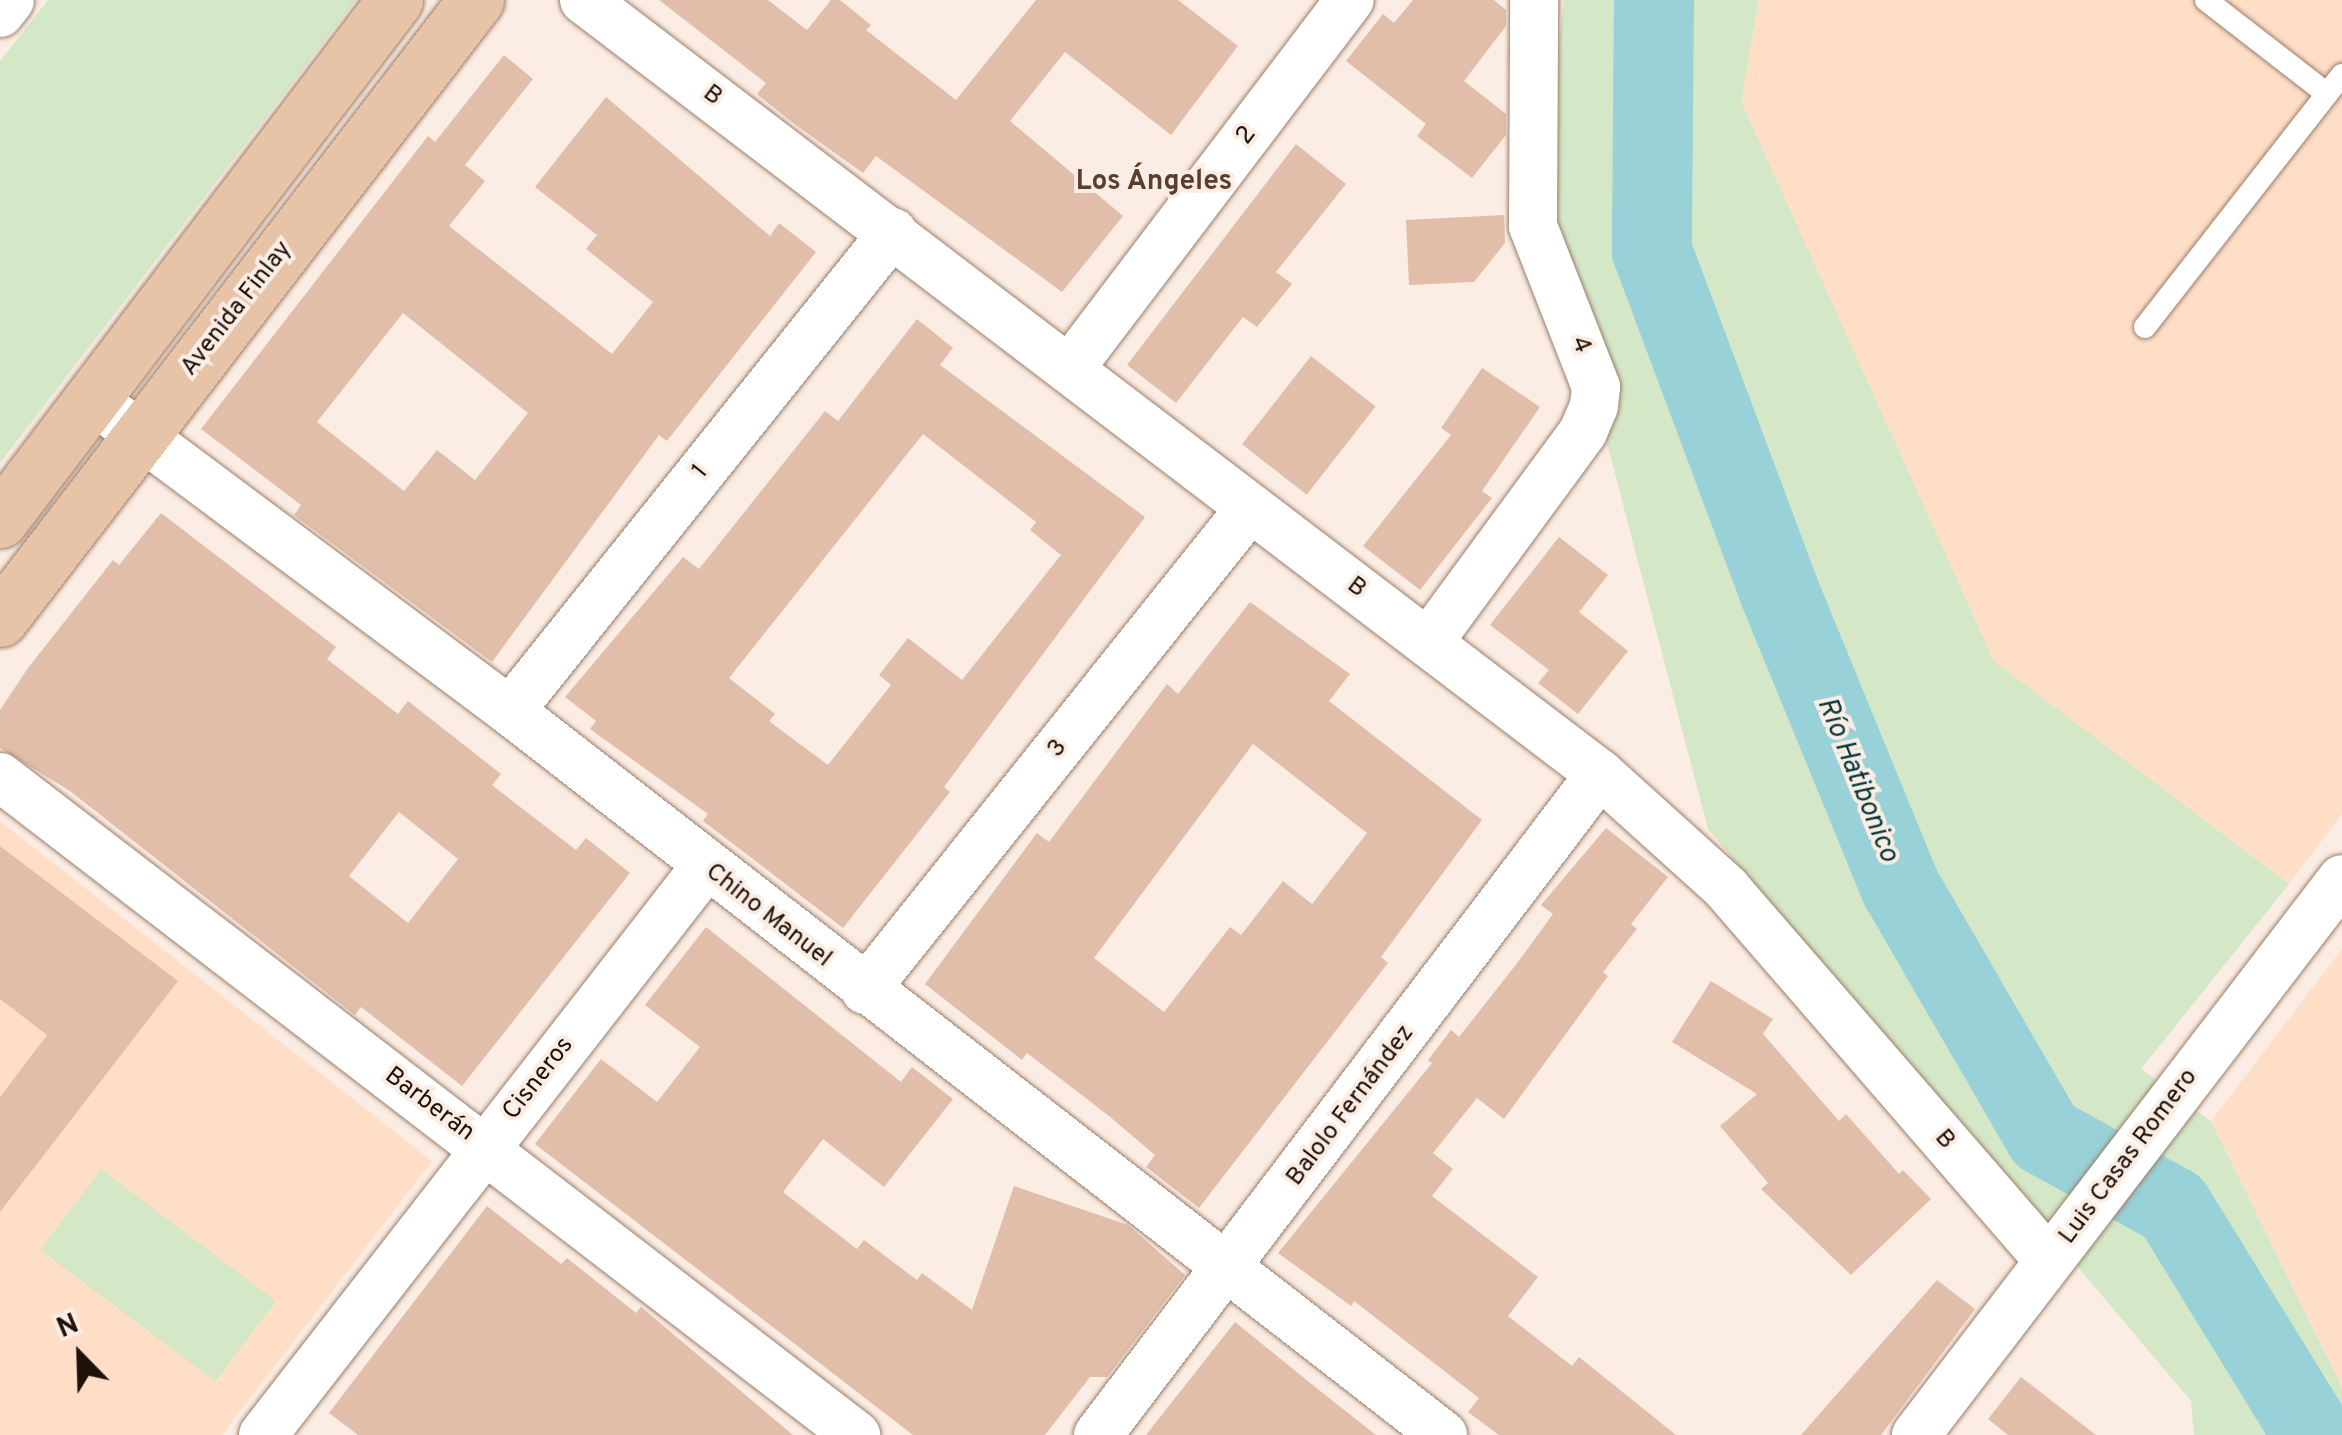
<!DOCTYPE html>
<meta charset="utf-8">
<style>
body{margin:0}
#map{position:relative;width:2342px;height:1435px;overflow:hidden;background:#fbede4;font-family:Overpass,sans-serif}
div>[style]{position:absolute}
.built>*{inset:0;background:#ffdec8}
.green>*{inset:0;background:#d4e8c8;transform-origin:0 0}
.river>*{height:80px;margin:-40px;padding:0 40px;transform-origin:40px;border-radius:40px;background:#98d1d7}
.building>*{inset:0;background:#e0bea9;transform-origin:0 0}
.roads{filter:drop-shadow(0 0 2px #9c7e69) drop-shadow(0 0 2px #9c7e69)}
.service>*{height:22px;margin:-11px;padding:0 11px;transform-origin:11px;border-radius:11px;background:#fff}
.minor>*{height:48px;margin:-24px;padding:0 24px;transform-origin:24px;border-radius:24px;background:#fff}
.primary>*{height:55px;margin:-27.5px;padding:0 27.5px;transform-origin:27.5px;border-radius:27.5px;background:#e7c3a8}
span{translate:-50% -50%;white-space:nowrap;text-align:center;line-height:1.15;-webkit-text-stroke:8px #fbede4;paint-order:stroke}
.street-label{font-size:25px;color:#1d1109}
.neighbourhood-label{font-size:28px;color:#5a3e2c;font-weight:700}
.water-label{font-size:28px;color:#00373b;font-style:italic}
.north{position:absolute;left:30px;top:1305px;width:100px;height:100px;-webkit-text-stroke:8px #fbede4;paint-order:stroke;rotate:337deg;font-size:28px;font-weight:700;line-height:40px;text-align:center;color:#1d1109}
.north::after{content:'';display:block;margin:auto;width:35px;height:45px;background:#1d1109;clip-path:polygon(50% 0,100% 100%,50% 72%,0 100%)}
</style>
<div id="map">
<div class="built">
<i style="clip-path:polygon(1759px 0,2342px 0,2342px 814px,2289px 884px,1994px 661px,1741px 101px)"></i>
<i style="clip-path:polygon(0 821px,432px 1161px,222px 1435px,0 1435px)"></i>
<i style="clip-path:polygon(2342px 949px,2342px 1387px,2211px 1121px)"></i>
</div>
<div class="green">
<i style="clip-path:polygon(48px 0,356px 0,0 463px,0 61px)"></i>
<i style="clip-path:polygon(1564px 0,1759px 0,1741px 101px,1994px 661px,2289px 884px,2141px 1069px,2211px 1121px,2342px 1387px,2342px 1435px,2194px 1435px,2191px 1401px,1708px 829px,1541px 191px)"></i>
<i style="left:101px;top:1169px;width:219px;height:101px;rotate:37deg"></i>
</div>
<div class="river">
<i style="left:1654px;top:0;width:251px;rotate:90.5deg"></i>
<i style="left:1652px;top:251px;width:363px;rotate:69.5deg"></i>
<i style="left:1779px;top:591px;width:321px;rotate:67.7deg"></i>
<i style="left:1901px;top:888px;width:287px;rotate:59.9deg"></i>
<i style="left:2045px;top:1136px;width:146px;rotate:29deg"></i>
<i style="left:2173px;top:1207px;width:268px;rotate:58.4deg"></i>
</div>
<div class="building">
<i style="clip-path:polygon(659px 0,768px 0,807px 30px,831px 0,840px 0,871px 25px,866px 30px,956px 100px,1036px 0,1178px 0,1238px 46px,1171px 135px,1065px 52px,1010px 121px,1123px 216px,1062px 292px,876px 156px,863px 173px,793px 123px,757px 94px,766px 83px)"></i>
<i style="clip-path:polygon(1413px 0,1494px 0,1506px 10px,1506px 26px,1464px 81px,1506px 114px,1506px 135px,1472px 178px,1417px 136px,1426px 124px,1346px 61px,1383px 14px,1394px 23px)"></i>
<i style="clip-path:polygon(evenodd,504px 55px,533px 79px,465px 165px,485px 181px,449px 226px,612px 354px,653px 302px,586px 249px,597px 235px,535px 187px,606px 97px,770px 236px,779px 223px,816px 252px,667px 441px,659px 435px,492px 662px,294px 515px,301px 505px,201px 429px,428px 136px,435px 142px,504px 55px,403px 313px,528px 413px,475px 480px,437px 450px,404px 491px,317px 422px,403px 313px)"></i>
<i style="clip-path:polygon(1296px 144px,1346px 184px,1276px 272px,1292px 284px,1257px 327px,1243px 317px,1176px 403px,1127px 365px)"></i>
<i style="clip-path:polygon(1504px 215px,1505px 243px,1474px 282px,1409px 285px,1406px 220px)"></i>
<i style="clip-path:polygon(evenodd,917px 319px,953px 348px,940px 365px,1145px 517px,944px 787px,950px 792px,843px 928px,703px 821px,708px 814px,590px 729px,596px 721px,565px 697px,683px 557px,699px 569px,825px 411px,838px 421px,917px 319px,923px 434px,1036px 522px,1030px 530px,1061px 555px,962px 680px,908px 638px,879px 675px,891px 685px,828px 765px,769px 721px,775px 714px,729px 678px,923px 434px)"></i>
<i style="left:1311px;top:356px;width:82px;height:112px;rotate:38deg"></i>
<i style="clip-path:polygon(1482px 368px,1540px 407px,1482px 491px,1492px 498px,1420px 590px,1363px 546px,1451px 435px,1441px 428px)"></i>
<i style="clip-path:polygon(evenodd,161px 513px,336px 647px,327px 659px,398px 714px,408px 701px,501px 774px,492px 785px,576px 850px,586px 838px,630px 873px,462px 1086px,361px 1007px,355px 1015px,70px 791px,0 748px,0 710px,28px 668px,113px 560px,119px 565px,161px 513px,399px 812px,458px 859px,408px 923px,349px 876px,399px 812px)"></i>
<i style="clip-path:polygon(1559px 537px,1608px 575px,1579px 612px,1628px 651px,1578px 714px,1538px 683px,1549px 670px,1490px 625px)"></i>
<i style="clip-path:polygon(evenodd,1250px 602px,1350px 674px,1329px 701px,1482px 820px,1381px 957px,1388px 963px,1199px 1208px,1146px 1167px,1155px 1155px,1109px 1116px,1027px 1053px,1022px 1060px,925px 984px,1037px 833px,1049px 842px,1167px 684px,1178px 694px,1250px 602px,1253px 744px,1367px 833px,1312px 904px,1283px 881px,1241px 935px,1230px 927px,1164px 1012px,1094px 958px,1253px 744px)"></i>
<i style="clip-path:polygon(1606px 828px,1668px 877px,1631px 924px,1637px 929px,1603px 972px,1608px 976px,1504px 1119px,1477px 1098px,1433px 1153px,1453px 1169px,1432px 1196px,1538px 1277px,1508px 1316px,1572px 1366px,1579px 1357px,1676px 1435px,1499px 1435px,1468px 1412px,1479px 1398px,1354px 1301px,1351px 1306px,1278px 1253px,1432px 1063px,1428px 1060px,1451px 1030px,1459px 1037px,1518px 962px,1553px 914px,1541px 905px)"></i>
<i style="clip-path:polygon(0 846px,178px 981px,0 1212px,0 1097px,47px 1035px,0 999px)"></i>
<i style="clip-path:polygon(706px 927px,901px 1082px,912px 1067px,953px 1099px,884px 1187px,823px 1139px,783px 1192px,857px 1249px,864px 1240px,917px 1280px,922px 1273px,972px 1310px,1014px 1186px,1128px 1225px,1185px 1275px,1107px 1377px,1090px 1377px,1045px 1435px,913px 1435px,535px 1144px,601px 1059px,657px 1102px,700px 1047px,645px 1005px)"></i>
<i style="clip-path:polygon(1711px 981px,1773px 1019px,1763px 1034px,1839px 1121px,1846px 1114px,1899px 1174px,1903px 1170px,1931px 1199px,1851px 1275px,1761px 1189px,1768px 1183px,1720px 1126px,1757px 1094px,1672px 1042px)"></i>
<i style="clip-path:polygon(487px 1206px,561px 1264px,567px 1258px,636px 1313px,641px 1307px,793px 1435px,358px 1435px,329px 1413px)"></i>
<i style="clip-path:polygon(1937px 1280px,1975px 1309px,1881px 1435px,1801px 1435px)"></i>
<i style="clip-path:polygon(1235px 1322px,1319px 1390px,1376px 1435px,1146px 1435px)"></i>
<i style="clip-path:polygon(2021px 1377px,2096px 1435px,2008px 1435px,1988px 1419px)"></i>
</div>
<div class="roads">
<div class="service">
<i style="left:2206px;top:0;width:153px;rotate:37.8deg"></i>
<i style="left:2145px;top:327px;width:320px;rotate:-52deg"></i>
</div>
<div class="minor">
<i style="left:584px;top:0;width:1277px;rotate:37.3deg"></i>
<i style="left:1600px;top:774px;width:170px;rotate:42.1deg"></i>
<i style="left:1726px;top:888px;width:493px;rotate:49.1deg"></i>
<i style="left:0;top:13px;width:16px;rotate:-52deg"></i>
<i style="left:1071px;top:367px;width:461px;rotate:-52.8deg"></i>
<i style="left:92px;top:399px;width:522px;rotate:36.74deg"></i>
<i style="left:510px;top:711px;width:1181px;rotate:37.81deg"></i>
<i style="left:1428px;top:643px;width:262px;rotate:-53.7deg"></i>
<i style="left:1583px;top:432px;width:28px;rotate:-67deg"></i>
<i style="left:1594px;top:406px;width:19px;rotate:-84deg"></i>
<i style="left:1596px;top:387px;width:173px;rotate:-111.4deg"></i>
<i style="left:1533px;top:226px;width:226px;rotate:-89.7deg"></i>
<i style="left:510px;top:711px;width:613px;rotate:-51.35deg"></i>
<i style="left:0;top:777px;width:1080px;rotate:37.55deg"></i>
<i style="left:865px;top:990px;width:617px;rotate:-51.38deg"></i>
<i style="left:263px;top:1435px;width:720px;rotate:-52.11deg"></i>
<i style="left:1098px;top:1435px;width:830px;rotate:-52.78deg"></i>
<i style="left:1916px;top:1435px;width:700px;rotate:-52.54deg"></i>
</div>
<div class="primary">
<i style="left:0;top:520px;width:653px;rotate:-52.78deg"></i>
<i style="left:0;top:619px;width:781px;rotate:-52.44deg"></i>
</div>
</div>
<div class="street-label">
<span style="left:712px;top:96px;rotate:37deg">B</span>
<span style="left:1247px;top:136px;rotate:-53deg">2</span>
<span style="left:237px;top:309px;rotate:-52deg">Avenida Finlay</span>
<span style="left:1580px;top:345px;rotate:68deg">4</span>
<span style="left:701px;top:472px;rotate:-51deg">1</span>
<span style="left:1356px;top:588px;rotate:37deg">B</span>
<span style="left:1058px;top:749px;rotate:-51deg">3</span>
<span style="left:768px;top:916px;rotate:38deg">Chino Manuel</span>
<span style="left:539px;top:1079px;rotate:-52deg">Cisneros</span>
<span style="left:429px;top:1105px;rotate:37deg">Barberán</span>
<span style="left:1351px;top:1106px;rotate:-53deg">Balolo Fernández</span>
<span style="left:1944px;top:1140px;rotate:49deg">B</span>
<span style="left:2129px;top:1157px;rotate:-53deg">Luis Casas Romero</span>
</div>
<div class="neighbourhood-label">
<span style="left:1154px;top:182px">Los Ángeles</span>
</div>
<div class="water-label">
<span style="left:1857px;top:780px;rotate:68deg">Río Hatibonico</span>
</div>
<div class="north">N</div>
</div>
